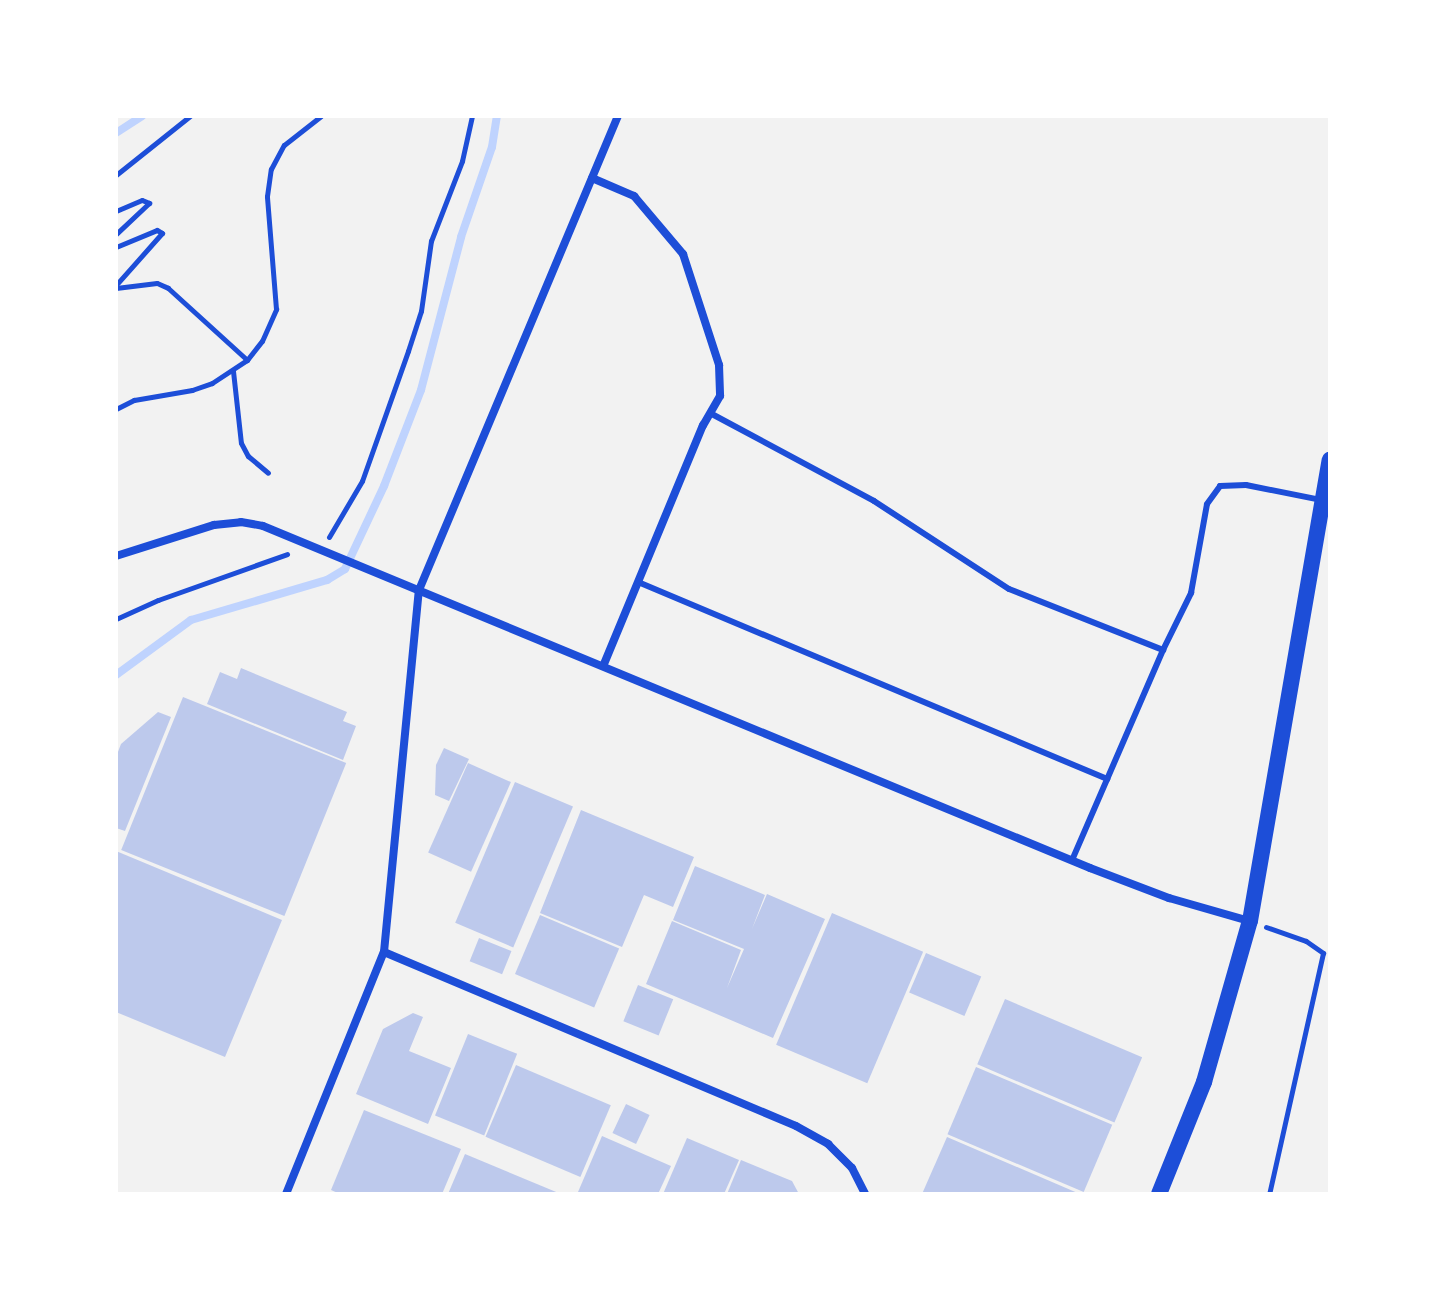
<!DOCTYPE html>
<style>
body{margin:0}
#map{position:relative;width:1446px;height:1310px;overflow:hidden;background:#f2f2f2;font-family:Signika,sans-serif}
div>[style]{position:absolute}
.stream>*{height:8px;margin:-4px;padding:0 4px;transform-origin:4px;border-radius:4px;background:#bfd3fe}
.building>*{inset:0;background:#bdc9ec;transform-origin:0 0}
.path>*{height:5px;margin:-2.5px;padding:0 2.5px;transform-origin:2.5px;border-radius:2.5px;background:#1d4ed8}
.service>*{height:6px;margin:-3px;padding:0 3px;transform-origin:3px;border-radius:3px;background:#1d4ed8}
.minor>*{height:8px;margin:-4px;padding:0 4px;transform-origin:4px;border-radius:4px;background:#1d4ed8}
.secondary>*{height:16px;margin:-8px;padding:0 8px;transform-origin:8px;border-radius:8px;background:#1d4ed8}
span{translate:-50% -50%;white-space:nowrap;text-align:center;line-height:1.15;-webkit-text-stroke:6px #fff;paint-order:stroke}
.frame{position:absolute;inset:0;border:118px solid #fff;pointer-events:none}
</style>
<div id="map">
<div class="stream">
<i style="left:116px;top:133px;width:31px;rotate:-33deg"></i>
<i style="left:116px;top:675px;width:93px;rotate:-36.3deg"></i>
<i style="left:191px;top:620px;width:142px;rotate:-16.4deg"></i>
<i style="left:327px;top:580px;width:21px;rotate:-31deg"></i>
<i style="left:345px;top:569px;width:92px;rotate:-64.8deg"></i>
<i style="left:384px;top:486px;width:103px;rotate:-68.9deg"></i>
<i style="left:421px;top:390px;width:158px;rotate:-75.3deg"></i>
<i style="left:461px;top:237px;width:95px;rotate:-71deg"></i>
<i style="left:492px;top:147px;width:31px;rotate:-81deg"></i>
</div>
<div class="building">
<i style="clip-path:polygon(241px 668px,347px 712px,343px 721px,356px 726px,343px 760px,207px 704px,220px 672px,237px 679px)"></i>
<i style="left:183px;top:697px;width:176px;height:165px;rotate:22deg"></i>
<i style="clip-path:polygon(158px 712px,171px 717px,125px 831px,116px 828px,116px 757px,121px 744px)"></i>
<i style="clip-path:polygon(444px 748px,469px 759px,449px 801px,435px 795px,436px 765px)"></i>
<i style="left:468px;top:763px;width:47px;height:98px;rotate:24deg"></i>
<i style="left:515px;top:782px;width:63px;height:153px;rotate:23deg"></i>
<i style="clip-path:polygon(581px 810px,694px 857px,673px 907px,644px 895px,622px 947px,540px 913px)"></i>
<i style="clip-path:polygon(116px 851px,282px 920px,225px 1057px,116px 1012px)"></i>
<i style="clip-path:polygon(695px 866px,765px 895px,752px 929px,767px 894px,825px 919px,773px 1038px,646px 984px,672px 921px,741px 950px,727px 988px,744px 949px,673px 920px)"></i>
<i style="left:832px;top:913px;width:99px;height:143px;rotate:23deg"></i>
<i style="left:540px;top:915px;width:86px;height:64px;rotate:23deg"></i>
<i style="left:479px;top:938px;width:35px;height:25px;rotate:22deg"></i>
<i style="left:926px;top:953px;width:60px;height:43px;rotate:23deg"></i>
<i style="left:638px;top:985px;width:38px;height:39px;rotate:22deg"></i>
<i style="left:1005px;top:999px;width:149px;height:71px;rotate:23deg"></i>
<i style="clip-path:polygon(413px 1013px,423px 1017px,409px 1051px,451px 1068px,428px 1124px,356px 1094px,383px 1029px)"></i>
<i style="left:468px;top:1034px;width:53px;height:88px;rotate:22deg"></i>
<i style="left:516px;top:1065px;width:103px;height:78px;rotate:23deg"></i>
<i style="left:976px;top:1067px;width:148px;height:73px;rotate:23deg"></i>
<i style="left:626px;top:1104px;width:26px;height:32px;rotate:25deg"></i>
<i style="clip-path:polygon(364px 1110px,461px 1149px,442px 1194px,340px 1194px,331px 1190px)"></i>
<i style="clip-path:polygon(602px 1136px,671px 1166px,658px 1194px,578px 1192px)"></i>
<i style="clip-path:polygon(947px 1137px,1080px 1194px,922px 1194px)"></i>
<i style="clip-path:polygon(687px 1138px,739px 1160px,724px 1194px,663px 1194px)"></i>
<i style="clip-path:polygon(465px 1154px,561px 1194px,448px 1194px)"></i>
<i style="clip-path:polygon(741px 1160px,792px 1181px,799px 1194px,727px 1194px)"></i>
</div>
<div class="path">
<i style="left:116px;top:175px;width:95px;rotate:-38.6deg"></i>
<i style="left:116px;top:211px;width:28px;rotate:-23deg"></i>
<i style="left:142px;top:200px;width:8px;rotate:23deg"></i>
<i style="left:149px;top:203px;width:45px;rotate:136.8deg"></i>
<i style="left:116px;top:247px;width:44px;rotate:-22.5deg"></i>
<i style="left:157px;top:230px;width:6px;rotate:31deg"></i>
<i style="left:162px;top:233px;width:69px;rotate:131.5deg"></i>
<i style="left:116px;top:288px;width:41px;rotate:-7deg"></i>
<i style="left:157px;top:283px;width:12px;rotate:24deg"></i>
<i style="left:168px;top:288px;width:107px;rotate:42.3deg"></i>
<i style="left:233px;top:371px;width:72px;rotate:83.7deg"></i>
<i style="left:241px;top:443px;width:15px;rotate:62deg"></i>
<i style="left:248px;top:456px;width:26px;rotate:40deg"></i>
<i style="left:116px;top:409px;width:20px;rotate:-27deg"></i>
<i style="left:134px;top:400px;width:59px;rotate:-9.8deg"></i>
<i style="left:192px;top:390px;width:21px;rotate:-19deg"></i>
<i style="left:212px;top:383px;width:42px;rotate:-33.3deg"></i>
<i style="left:247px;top:360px;width:24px;rotate:-52deg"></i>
<i style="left:262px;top:341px;width:35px;rotate:-66deg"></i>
<i style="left:276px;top:309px;width:113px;rotate:-94.6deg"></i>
<i style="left:267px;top:196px;width:27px;rotate:-82deg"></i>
<i style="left:271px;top:169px;width:27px;rotate:-62deg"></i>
<i style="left:284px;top:145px;width:47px;rotate:-38.1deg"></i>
<i style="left:329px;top:537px;width:65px;rotate:-59.5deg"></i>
<i style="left:362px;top:481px;width:138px;rotate:-70.5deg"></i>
<i style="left:408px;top:351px;width:42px;rotate:-72deg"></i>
<i style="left:421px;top:311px;width:71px;rotate:-81.9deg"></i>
<i style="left:431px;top:241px;width:86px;rotate:-68.8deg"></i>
<i style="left:462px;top:161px;width:46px;rotate:-77.5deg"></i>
<i style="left:116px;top:619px;width:46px;rotate:-24.3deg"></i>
<i style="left:158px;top:600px;width:137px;rotate:-19.6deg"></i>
<i style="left:1266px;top:927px;width:42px;rotate:19.3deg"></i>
<i style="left:1306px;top:941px;width:21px;rotate:35deg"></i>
<i style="left:1323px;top:953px;width:247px;rotate:102.6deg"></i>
</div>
<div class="service">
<i style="left:710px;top:413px;width:186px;rotate:28.2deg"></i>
<i style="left:874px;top:501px;width:161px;rotate:33.1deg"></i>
<i style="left:1009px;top:589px;width:166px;rotate:21.6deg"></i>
<i style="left:1163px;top:650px;width:229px;rotate:113.4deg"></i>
<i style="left:638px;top:582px;width:509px;rotate:22.78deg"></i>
<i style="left:1163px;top:650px;width:64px;rotate:-63.8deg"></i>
<i style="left:1191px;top:593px;width:90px;rotate:-79.8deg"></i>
<i style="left:1207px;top:504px;width:22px;rotate:-54deg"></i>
<i style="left:1220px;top:486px;width:26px;rotate:-2deg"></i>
<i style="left:1246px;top:485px;width:76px;rotate:11.3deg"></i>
</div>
<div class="minor">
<i style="left:592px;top:178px;width:46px;rotate:23.2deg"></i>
<i style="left:634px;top:196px;width:76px;rotate:49.8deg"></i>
<i style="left:683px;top:254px;width:117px;rotate:72deg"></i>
<i style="left:719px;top:365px;width:31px;rotate:88deg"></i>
<i style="left:720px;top:396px;width:34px;rotate:120deg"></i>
<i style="left:703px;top:425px;width:261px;rotate:112.5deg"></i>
<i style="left:116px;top:556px;width:103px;rotate:-17.6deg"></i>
<i style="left:214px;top:525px;width:27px;rotate:-6deg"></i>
<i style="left:241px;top:522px;width:22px;rotate:10deg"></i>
<i style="left:263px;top:526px;width:895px;rotate:22.47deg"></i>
<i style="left:1090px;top:868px;width:85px;rotate:20.8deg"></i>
<i style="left:1169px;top:898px;width:83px;rotate:16deg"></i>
<i style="left:384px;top:952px;width:447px;rotate:22.9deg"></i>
<i style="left:796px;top:1126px;width:37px;rotate:29deg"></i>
<i style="left:828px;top:1144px;width:34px;rotate:45deg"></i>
<i style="left:852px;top:1168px;width:29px;rotate:63deg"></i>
<i style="left:286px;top:1194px;width:261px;rotate:-68deg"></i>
<i style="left:384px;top:952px;width:364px;rotate:-84.5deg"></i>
<i style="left:419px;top:590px;width:514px;rotate:-67.23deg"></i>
</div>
<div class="secondary">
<i style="left:1159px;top:1194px;width:121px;rotate:-68.1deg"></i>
<i style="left:1204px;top:1082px;width:167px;rotate:-74.1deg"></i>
<i style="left:1250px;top:921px;width:468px;rotate:-80.2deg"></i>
</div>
<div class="frame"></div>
</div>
